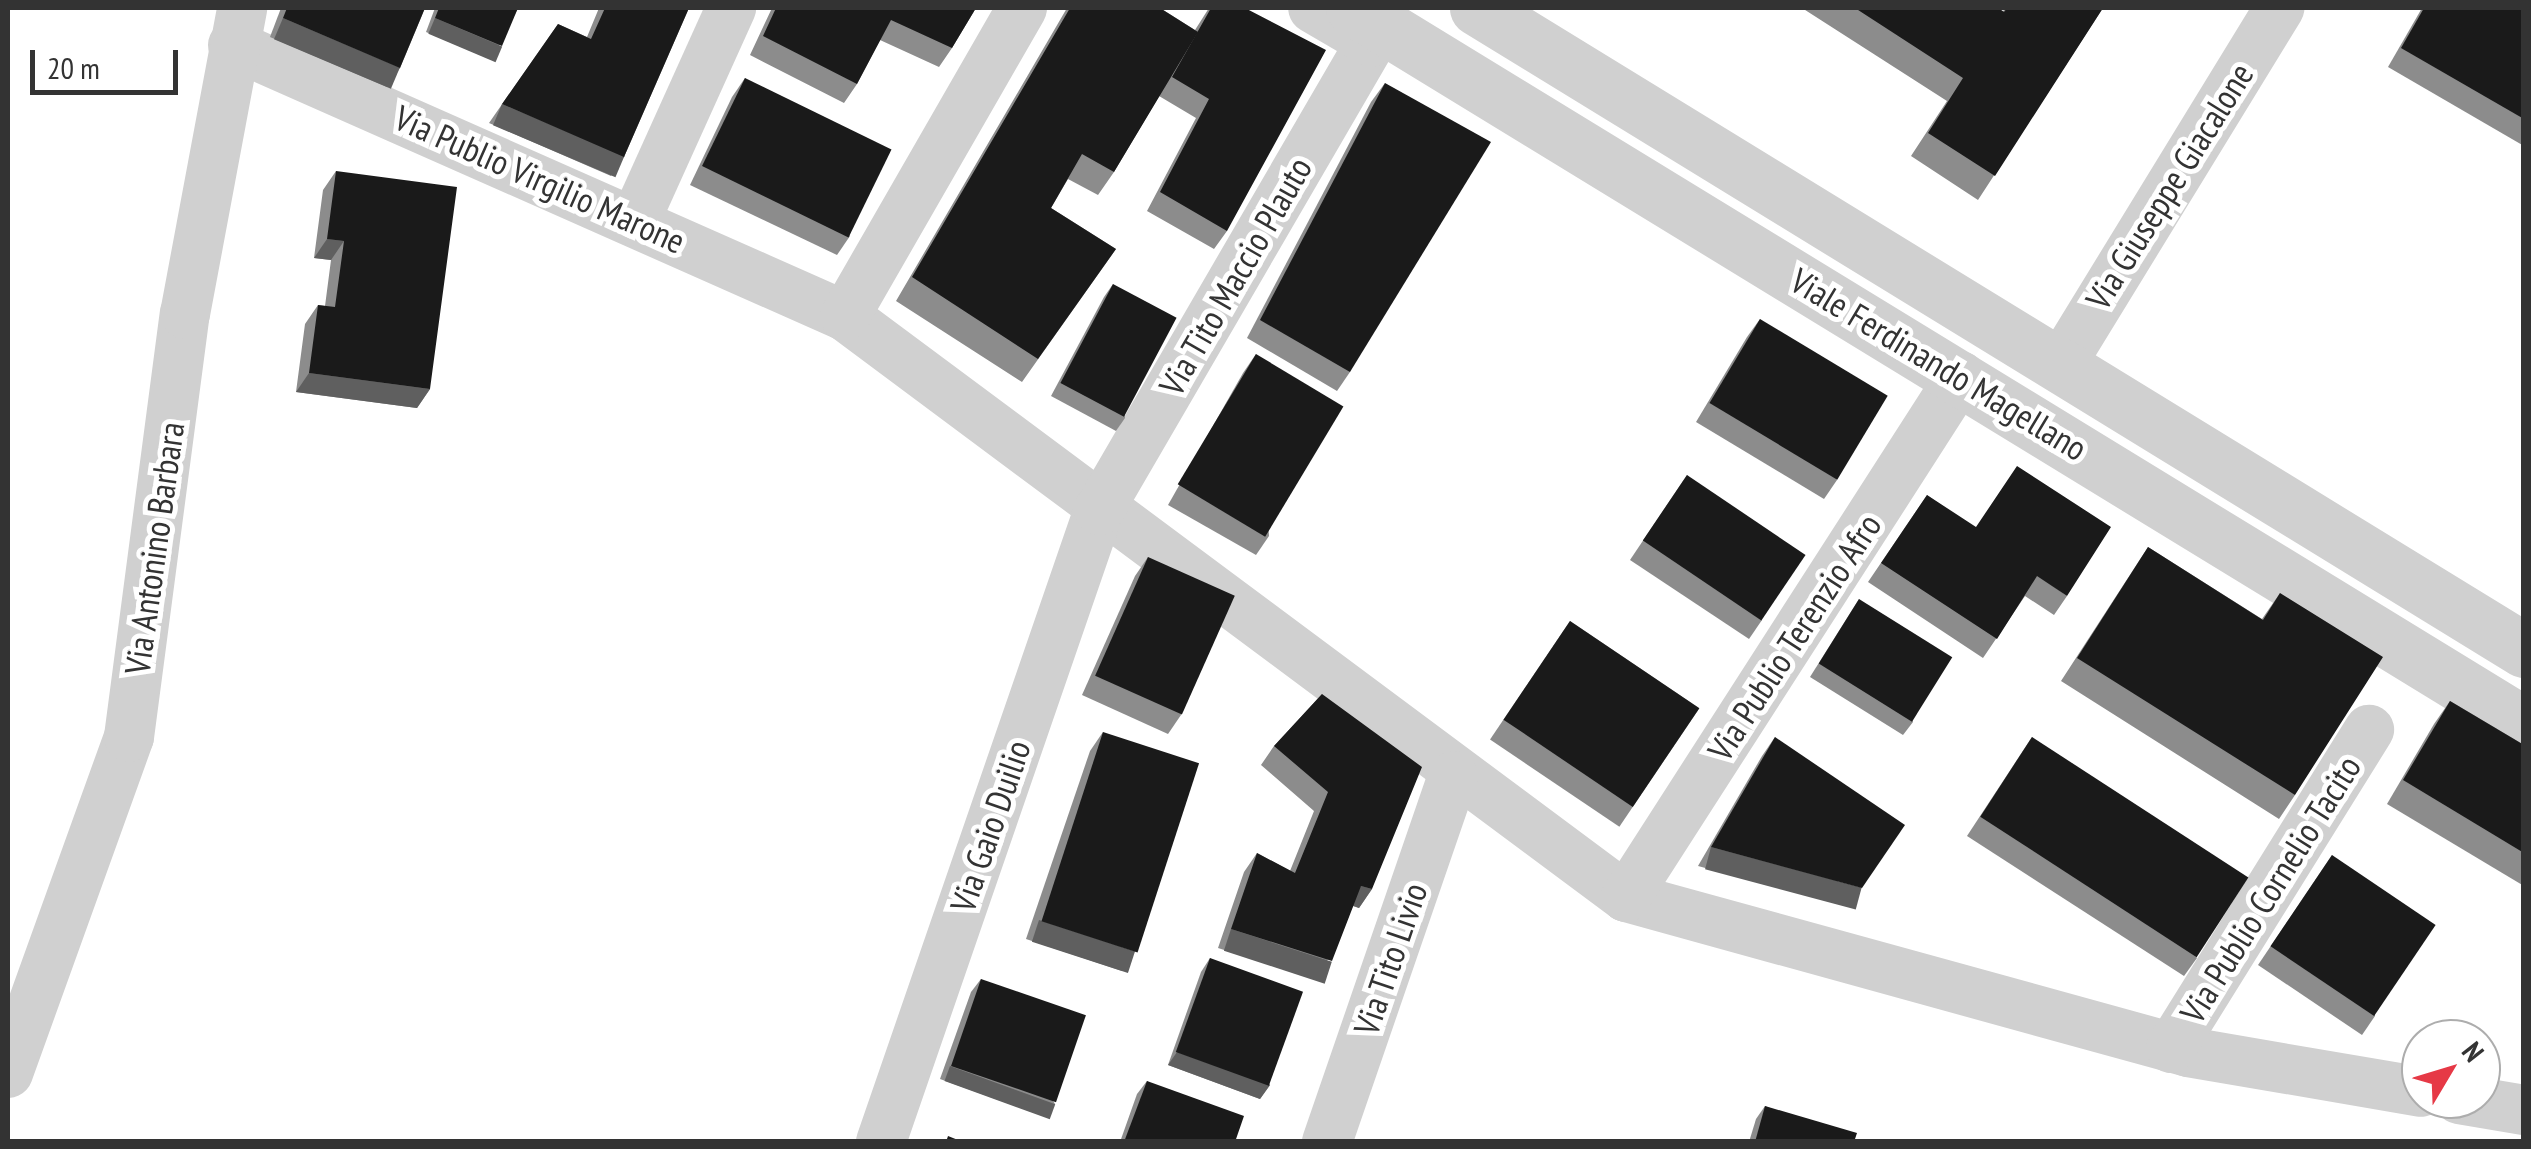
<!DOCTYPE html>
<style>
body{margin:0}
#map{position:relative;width:2531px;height:1149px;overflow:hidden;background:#fff;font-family:"PT Sans Narrow",sans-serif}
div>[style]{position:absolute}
.minor>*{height:50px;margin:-25px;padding:0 25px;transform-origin:25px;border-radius:25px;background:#d0d0d0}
.tertiary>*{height:55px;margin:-27.5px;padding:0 27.5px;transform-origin:27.5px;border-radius:27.5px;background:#d0d0d0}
.wall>*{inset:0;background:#8c8c8c;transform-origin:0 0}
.shaded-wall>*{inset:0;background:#5f5f5f;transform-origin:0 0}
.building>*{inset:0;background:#1a1a1a;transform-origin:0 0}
span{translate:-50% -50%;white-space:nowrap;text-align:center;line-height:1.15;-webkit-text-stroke:10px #fff;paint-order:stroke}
.street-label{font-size:35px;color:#333}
.frame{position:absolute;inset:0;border:10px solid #333;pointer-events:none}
.north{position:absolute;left:2401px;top:1019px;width:100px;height:100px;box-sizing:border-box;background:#fff;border:2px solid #adadad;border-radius:50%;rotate:52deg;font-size:28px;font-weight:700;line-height:40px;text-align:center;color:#333}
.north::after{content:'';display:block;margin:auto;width:35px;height:45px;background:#e63946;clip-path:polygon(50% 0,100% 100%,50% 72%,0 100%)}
.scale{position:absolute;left:30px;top:50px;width:148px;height:45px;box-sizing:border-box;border:5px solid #333;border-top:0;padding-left:12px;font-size:30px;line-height:35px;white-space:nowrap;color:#333;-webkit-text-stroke:8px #fff;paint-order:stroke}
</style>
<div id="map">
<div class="minor">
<i style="left:233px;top:45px;width:669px;rotate:23.88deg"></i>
<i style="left:845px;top:316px;width:973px;rotate:36.65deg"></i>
<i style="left:1626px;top:897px;width:583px;rotate:15.42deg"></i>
<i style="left:2188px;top:1052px;width:236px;rotate:9.7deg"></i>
<i style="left:635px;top:221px;width:234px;rotate:-65.7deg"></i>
<i style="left:845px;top:316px;width:355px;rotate:-60.1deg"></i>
<i style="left:2060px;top:366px;width:420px;rotate:-58.5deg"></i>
<i style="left:1626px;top:897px;width:619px;rotate:-57.26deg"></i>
<i style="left:2171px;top:1048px;width:375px;rotate:-58.1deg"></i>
<i style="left:8px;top:1073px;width:357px;rotate:-70.2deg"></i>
<i style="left:129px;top:737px;width:427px;rotate:-82.5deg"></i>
<i style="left:185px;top:314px;width:311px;rotate:-79.4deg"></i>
<i style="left:2459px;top:1099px;width:66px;rotate:9.6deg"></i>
<i style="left:881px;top:1142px;width:669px;rotate:-70.97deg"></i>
<i style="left:1099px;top:510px;width:541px;rotate:-59.83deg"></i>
<i style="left:1371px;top:42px;width:67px;rotate:-149.6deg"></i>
<i style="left:1327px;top:1142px;width:387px;rotate:-71deg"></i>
</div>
<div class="tertiary">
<i style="left:1353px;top:8px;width:1373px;rotate:31.44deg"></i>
<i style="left:1477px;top:8px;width:1228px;rotate:31.52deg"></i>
</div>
<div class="wall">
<i style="clip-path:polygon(281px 8px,425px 8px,400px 68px,387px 87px,270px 37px)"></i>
<i style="clip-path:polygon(435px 8px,518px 8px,492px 60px,426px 32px)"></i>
<i style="clip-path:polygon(599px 8px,689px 8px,624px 157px,611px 176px,489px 123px,558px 24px,587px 37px)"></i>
<i style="clip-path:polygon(772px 8px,976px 8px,952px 48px,939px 67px,880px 40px,857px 84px,844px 103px,750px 55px)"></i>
<i style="clip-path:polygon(1067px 8px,1160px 8px,1195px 30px,1209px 8px,1245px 8px,1227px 231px,1214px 249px,1147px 211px,1196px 118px,1159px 96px,1114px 172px,1098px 195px,1068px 179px,1051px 208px,1116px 249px,1022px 382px,896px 301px)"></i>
<i style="clip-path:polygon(1802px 8px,1998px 8px,2003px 11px,2006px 8px,2103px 8px,1978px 200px,1911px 156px,1947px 101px)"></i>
<i style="clip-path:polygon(2422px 8px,2524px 8px,2524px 146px,2388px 67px)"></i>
<i style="clip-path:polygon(745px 78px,850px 236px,837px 255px,690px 185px,732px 97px)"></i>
<i style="clip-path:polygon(1385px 83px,1350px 372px,1337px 391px,1247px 338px,1371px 102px)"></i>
<i style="clip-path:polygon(336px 171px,430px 389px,417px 408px,296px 392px,305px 324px,318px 305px,325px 306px,331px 260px,314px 258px,323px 190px)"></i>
<i style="clip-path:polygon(1113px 284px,1125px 418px,1116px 431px,1051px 396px,1104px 297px)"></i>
<i style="clip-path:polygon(1760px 319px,1837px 480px,1824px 499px,1696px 422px,1747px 337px)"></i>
<i style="clip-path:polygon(1256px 354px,1269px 536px,1256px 555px,1168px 505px,1243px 373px)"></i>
<i style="clip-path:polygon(1687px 475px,1762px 620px,1749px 639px,1630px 560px)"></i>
<i style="clip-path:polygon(1927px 495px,2067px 596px,2054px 615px,2025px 596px,1983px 658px,1868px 582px)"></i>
<i style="clip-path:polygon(2148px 547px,2262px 619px,2280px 593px,2295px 795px,2279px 819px,2061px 681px)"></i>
<i style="clip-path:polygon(1148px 557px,1181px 715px,1168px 734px,1082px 695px,1135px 576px)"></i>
<i style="clip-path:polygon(1859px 599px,1913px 722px,1903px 735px,1810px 677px)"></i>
<i style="left:1570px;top:621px;width:156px;height:143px;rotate:34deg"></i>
<i style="clip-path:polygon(1322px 694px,1372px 889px,1359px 908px,1353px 906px,1318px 980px,1218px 948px,1244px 872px,1257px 853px,1290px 871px,1314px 811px,1261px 765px,1274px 746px)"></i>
<i style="clip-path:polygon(2450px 701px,2524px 745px,2524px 886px,2387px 804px,2434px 724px)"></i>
<i style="clip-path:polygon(1103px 732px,1122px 971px,1026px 939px,1090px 751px)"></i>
<i style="clip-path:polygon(1775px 737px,1849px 907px,1698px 866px,1762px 756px)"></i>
<i style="clip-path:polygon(2032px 737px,2197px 958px,2184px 976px,1967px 836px)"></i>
<i style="clip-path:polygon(2332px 855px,2375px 1016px,2362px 1035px,2258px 965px)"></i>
<i style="clip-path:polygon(1210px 958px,1270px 1085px,1260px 1099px,1168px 1065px,1201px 972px)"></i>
<i style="clip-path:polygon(981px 979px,1055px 1104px,1046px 1117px,940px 1079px,971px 992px)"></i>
<i style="clip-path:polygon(1147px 1081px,1235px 1142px,1120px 1142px,1137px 1094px)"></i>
<i style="clip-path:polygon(1765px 1106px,1854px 1142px,1749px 1142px,1756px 1119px)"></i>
</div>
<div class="shaded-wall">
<i style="left:283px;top:18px;width:127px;height:23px;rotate:23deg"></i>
<i style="left:435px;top:18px;width:73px;height:17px;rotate:23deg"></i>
<i style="left:502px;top:104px;width:133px;height:23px;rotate:23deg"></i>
<i style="clip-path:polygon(327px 239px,344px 241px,331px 260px,314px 258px)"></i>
<i style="clip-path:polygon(309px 373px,430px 389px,417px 408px,296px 392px)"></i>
<i style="left:1711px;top:847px;width:156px;height:23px;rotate:15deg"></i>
<i style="clip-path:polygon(1361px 886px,1372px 889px,1359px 908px,1348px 904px)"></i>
<i style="left:1039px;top:920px;width:101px;height:23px;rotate:18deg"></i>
<i style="left:1231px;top:929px;width:106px;height:23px;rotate:18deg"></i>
<i style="clip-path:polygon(1177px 1052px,1270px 1085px,1260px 1099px,1168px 1065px)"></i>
<i style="left:950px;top:1066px;width:112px;height:16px;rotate:20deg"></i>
</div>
<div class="building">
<i style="clip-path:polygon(287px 8px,425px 8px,400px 68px,283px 18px)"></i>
<i style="clip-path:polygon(439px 8px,518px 8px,502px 46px,435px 18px)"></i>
<i style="clip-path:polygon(605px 8px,689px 8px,624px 157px,502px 104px,558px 24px,591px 39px)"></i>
<i style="clip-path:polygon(776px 8px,976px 8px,952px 48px,891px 20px,857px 84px,763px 36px)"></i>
<i style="clip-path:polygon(1070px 8px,1160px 8px,1198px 32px,1114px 172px,1082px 154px,1051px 208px,1116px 249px,1038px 359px,912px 277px)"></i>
<i style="clip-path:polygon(1211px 8px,1245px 8px,1326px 50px,1227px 231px,1160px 192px,1209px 99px,1172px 77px)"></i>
<i style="clip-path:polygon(1855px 8px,1998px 8px,2004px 12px,2007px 8px,2103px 8px,1995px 176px,1928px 133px,1963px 78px)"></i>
<i style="clip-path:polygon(2424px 8px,2524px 8px,2524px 119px,2401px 48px)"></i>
<i style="left:745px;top:78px;width:163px;height:98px;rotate:26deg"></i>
<i style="clip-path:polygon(1385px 83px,1491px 142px,1350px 372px,1260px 320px)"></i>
<i style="clip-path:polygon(336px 171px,457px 187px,430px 389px,309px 373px,318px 305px,335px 307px,344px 241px,327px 239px)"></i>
<i style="left:1113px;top:284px;width:72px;height:112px;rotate:28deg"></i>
<i style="left:1760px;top:319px;width:149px;height:98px;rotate:31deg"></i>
<i style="left:1256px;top:354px;width:102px;height:152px;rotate:31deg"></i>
<i style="clip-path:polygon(2017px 466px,2111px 527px,2067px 596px,2037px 576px,1997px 639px,1881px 563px,1927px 495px,1976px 527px)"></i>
<i style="left:1687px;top:475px;width:143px;height:79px;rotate:34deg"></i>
<i style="clip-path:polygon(2148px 547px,2263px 620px,2280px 593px,2383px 657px,2295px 795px,2077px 658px)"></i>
<i style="left:1148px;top:557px;width:95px;height:130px;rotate:24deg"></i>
<i style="left:1859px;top:599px;width:110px;height:76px;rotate:32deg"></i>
<i style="left:1570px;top:621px;width:156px;height:119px;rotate:34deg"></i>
<i style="clip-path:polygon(1322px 694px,1422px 767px,1372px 889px,1361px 886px,1332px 961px,1231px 929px,1257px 853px,1295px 873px,1328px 792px,1274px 746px)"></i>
<i style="clip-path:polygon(2450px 701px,2524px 745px,2524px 853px,2403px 780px)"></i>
<i style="left:1103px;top:732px;width:101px;height:199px;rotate:18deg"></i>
<i style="clip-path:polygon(1775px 737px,1905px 825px,1862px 888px,1711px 847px)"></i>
<i style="left:2032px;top:737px;width:258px;height:95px;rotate:33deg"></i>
<i style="left:2332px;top:855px;width:125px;height:110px;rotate:34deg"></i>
<i style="left:1210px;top:958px;width:99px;height:100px;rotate:20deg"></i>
<i style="left:981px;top:979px;width:111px;height:92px;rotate:19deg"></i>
<i style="clip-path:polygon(1147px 1081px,1244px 1116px,1235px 1142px,1124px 1142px)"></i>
<i style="clip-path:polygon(1765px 1106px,1857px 1133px,1854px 1142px,1755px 1142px)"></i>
<i style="clip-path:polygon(948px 1136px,963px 1142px,946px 1142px)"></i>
</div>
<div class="street-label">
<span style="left:540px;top:179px;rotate:24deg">Via Publio Virgilio Marone</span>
<span style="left:2169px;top:186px;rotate:-58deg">Via Giuseppe Giacalone</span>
<span style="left:1235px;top:276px;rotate:-60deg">Via Tito Maccio Plauto</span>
<span style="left:1939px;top:364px;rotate:31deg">Viale Ferdinando Magellano</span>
<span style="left:154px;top:548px;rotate:-82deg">Via Antonino Barbara</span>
<span style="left:1794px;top:637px;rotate:-57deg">Via Publio Terenzio Afro</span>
<span style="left:990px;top:826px;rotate:-71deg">Via Gaio Duilio</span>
<span style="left:2270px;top:889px;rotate:-58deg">Via Publio Cornelio Tacito</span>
<span style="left:1390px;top:959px;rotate:-71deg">Via Tito Livio</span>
</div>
<div class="frame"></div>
<div class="north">N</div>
<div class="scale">20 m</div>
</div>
